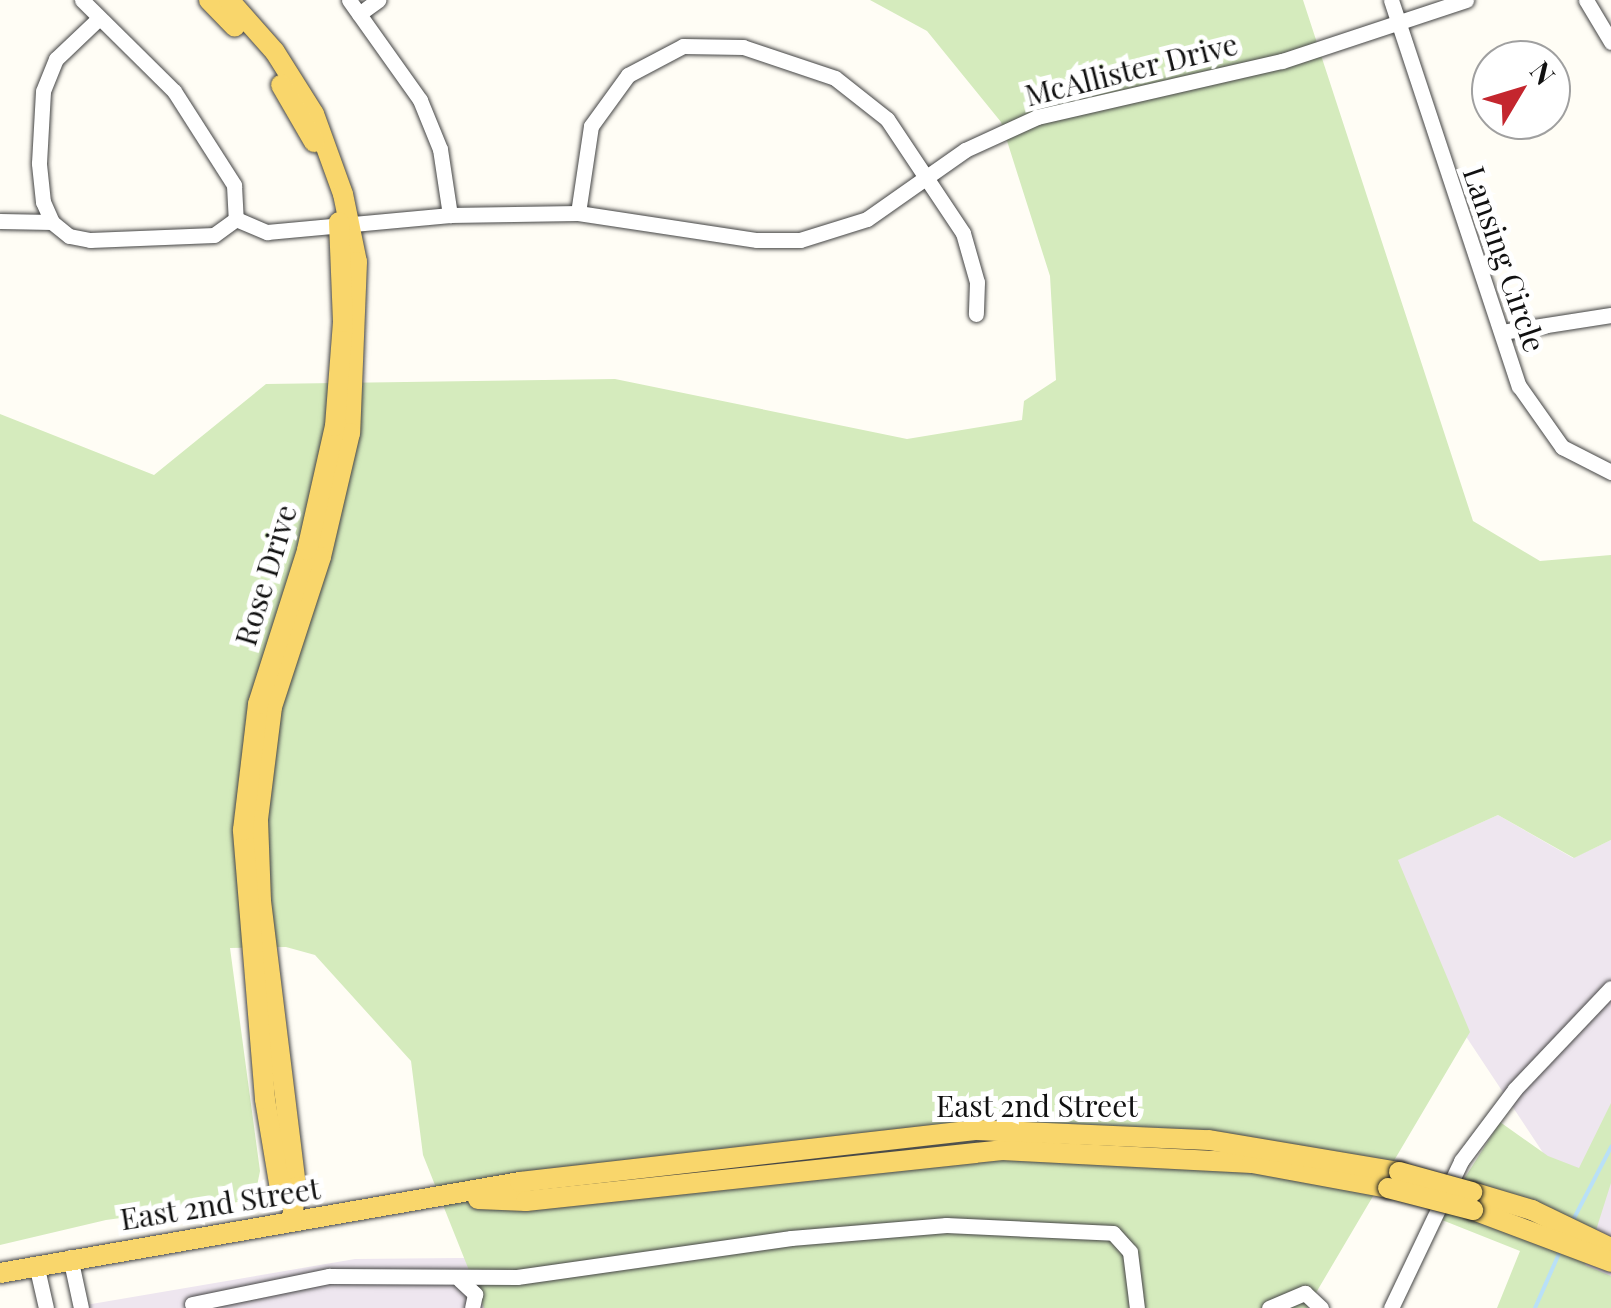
<!DOCTYPE html>
<style>
body{margin:0}
#map{position:relative;width:1611px;height:1308px;overflow:hidden;background:#fffdf5;font-family:"Playfair Display",serif}
div>[style]{position:absolute}
.industrial>*{inset:0;background:#eee6ef}
.green>*{inset:0;background:#d5ebbd}
.stream>*{height:4px;margin:-2px;padding:0 2px;transform-origin:2px;border-radius:2px;background:#b9e0f7}
.roads{filter:drop-shadow(0 0 2px #444) drop-shadow(0 0 2px #444)}
.minor>*{height:15px;margin:-7.5px;padding:0 7.5px;transform-origin:7.5px;border-radius:7.5px;background:#fff}
.major>*{height:20px;margin:-10px;padding:0 10px;transform-origin:10px;border-radius:10px;background:#f9d66b}
.bridges{filter:drop-shadow(0 0 2px #222) drop-shadow(0 0 2px #222)}
.major-bridge>*{height:20px;margin:-10px;padding:0 10px;transform-origin:10px;border-radius:10px;background:#f9d66b}
span{translate:-50% -50%;white-space:nowrap;text-align:center;line-height:1.15;-webkit-text-stroke:10px #fff;paint-order:stroke}
.street-label{font-size:30px;color:#111}
.north{position:absolute;left:1471px;top:40px;width:100px;height:100px;box-sizing:border-box;background:#fff;border:2px solid #a0a0a0;border-radius:50%;rotate:52deg;font-size:28px;font-weight:700;line-height:40px;text-align:center;color:#111}
.north::after{content:'';display:block;margin:auto;width:35px;height:45px;background:#c4262e;clip-path:polygon(50% 0,100% 100%,50% 72%,0 100%)}
</style>
<div id="map">
<div class="industrial">
<i style="clip-path:polygon(1498px 815px,1573px 858px,1611px 840px,1611px 1308px,1523px 1308px,1575px 1201px,1467px 1038px,1397px 860px)"></i>
<i style="clip-path:polygon(574px 1257px,950px 1308px,68px 1308px,355px 1259px)"></i>
</div>
<div class="green">
<i style="clip-path:polygon(870px 0,1303px 0,1473px 521px,1540px 561px,1611px 555px,1611px 840px,1574px 858px,1498px 815px,1398px 860px,1470px 1032px,1307px 1308px,484px 1308px,423px 1155px,411px 1061px,315px 955px,286px 947px,230px 948px,260px 1171px,256px 1191px,238px 1202px,106px 1220px,0 1245px,0 414px,154px 475px,266px 384px,615px 379px,907px 439px,1022px 420px,1024px 401px,1056px 380px,1050px 276px,1001px 122px,927px 31px)"></i>
<i style="clip-path:polygon(1611px 1103px,1611px 1183px,1585px 1265px,1611px 1276px,1611px 1308px,1497px 1308px,1520px 1251px,1442px 1220px,1444px 1211px,1500px 1122px,1548px 1156px,1579px 1168px)"></i>
</div>
<div class="stream">
<i style="left:1572px;top:1222px;width:85px;rotate:-62.5deg"></i>
<i style="left:1535px;top:1308px;width:64px;rotate:-66.2deg"></i>
</div>
<div class="roads">
<div class="minor">
<i style="left:82px;top:0;width:129px;rotate:44.7deg"></i>
<i style="left:174px;top:91px;width:112px;rotate:57.4deg"></i>
<i style="left:234px;top:185px;width:34px;rotate:87deg"></i>
<i style="left:236px;top:219px;width:27px;rotate:144deg"></i>
<i style="left:214px;top:235px;width:124px;rotate:177.7deg"></i>
<i style="left:90px;top:240px;width:21px;rotate:-169deg"></i>
<i style="left:69px;top:236px;width:22px;rotate:-141deg"></i>
<i style="left:52px;top:222px;width:22px;rotate:-114deg"></i>
<i style="left:43px;top:202px;width:39px;rotate:-96deg"></i>
<i style="left:39px;top:163px;width:72px;rotate:-86.8deg"></i>
<i style="left:43px;top:91px;width:35px;rotate:-68deg"></i>
<i style="left:56px;top:59px;width:59px;rotate:-43.6deg"></i>
<i style="left:349px;top:0;width:123px;rotate:54.6deg"></i>
<i style="left:420px;top:100px;width:53px;rotate:67.8deg"></i>
<i style="left:440px;top:149px;width:67px;rotate:81.4deg"></i>
<i style="left:1391px;top:0;width:407px;rotate:71.7deg"></i>
<i style="left:1519px;top:386px;width:75px;rotate:54.8deg"></i>
<i style="left:1562px;top:447px;width:55px;rotate:27deg"></i>
<i style="left:1586px;top:0;width:49px;rotate:59.2deg"></i>
<i style="left:359px;top:14px;width:24px;rotate:-36deg"></i>
<i style="left:578px;top:213px;width:88px;rotate:-81.5deg"></i>
<i style="left:591px;top:126px;width:63px;rotate:-54deg"></i>
<i style="left:628px;top:75px;width:62px;rotate:-27.8deg"></i>
<i style="left:683px;top:46px;width:60px;rotate:1deg"></i>
<i style="left:743px;top:47px;width:97px;rotate:18.6deg"></i>
<i style="left:835px;top:78px;width:66px;rotate:38.3deg"></i>
<i style="left:887px;top:119px;width:137px;rotate:56.3deg"></i>
<i style="left:963px;top:233px;width:51px;rotate:74.1deg"></i>
<i style="left:977px;top:282px;width:32px;rotate:92deg"></i>
<i style="left:236px;top:219px;width:34px;rotate:23deg"></i>
<i style="left:267px;top:232px;width:184px;rotate:-5.3deg"></i>
<i style="left:450px;top:215px;width:128px;rotate:-0.9deg"></i>
<i style="left:578px;top:213px;width:181px;rotate:8.6deg"></i>
<i style="left:757px;top:240px;width:43px"></i>
<i style="left:800px;top:240px;width:70px;rotate:-17.4deg"></i>
<i style="left:867px;top:219px;width:120px;rotate:-35.1deg"></i>
<i style="left:965px;top:150px;width:79px;rotate:-24.6deg"></i>
<i style="left:1037px;top:117px;width:251px;rotate:-12.9deg"></i>
<i style="left:1282px;top:61px;width:194px;rotate:-18.3deg"></i>
<i style="left:0;top:221px;width:52px;rotate:1.1deg"></i>
<i style="left:1502px;top:332px;width:110px;rotate:-8.9deg"></i>
<i style="left:70px;top:1257px;width:52px;rotate:77.8deg"></i>
<i style="left:36px;top:1264px;width:45px;rotate:77.2deg"></i>
<i style="left:460px;top:1280px;width:21px;rotate:43deg"></i>
<i style="left:475px;top:1294px;width:14px;rotate:102deg"></i>
<i style="left:192px;top:1304px;width:140px;rotate:-11.6deg"></i>
<i style="left:329px;top:1276px;width:188px;rotate:0.3deg"></i>
<i style="left:517px;top:1277px;width:277px;rotate:-8.1deg"></i>
<i style="left:791px;top:1238px;width:156px;rotate:-4.8deg"></i>
<i style="left:946px;top:1225px;width:167px;rotate:2.7deg"></i>
<i style="left:1113px;top:1233px;width:25px;rotate:48deg"></i>
<i style="left:1130px;top:1252px;width:56px;rotate:82.9deg"></i>
<i style="left:1269px;top:1308px;width:39px;rotate:-23deg"></i>
<i style="left:1305px;top:1293px;width:22px;rotate:43deg"></i>
<i style="left:1391px;top:1308px;width:163px;rotate:-64.5deg"></i>
<i style="left:1461px;top:1161px;width:90px;rotate:-53.1deg"></i>
<i style="left:1515px;top:1089px;width:139px;rotate:-46.5deg"></i>
</div>
<div class="major">
<i style="left:209px;top:0;width:37px;rotate:46deg"></i>
<i style="left:229px;top:0;width:69px;rotate:48.5deg"></i>
<i style="left:275px;top:52px;width:73px;rotate:57.8deg"></i>
<i style="left:314px;top:114px;width:85px;rotate:70.1deg"></i>
<i style="left:343px;top:194px;width:69px;rotate:78.4deg"></i>
<i style="left:357px;top:262px;width:171px;rotate:92.3deg"></i>
<i style="left:350px;top:433px;width:127px;rotate:103.2deg"></i>
<i style="left:321px;top:557px;width:158px;rotate:108.1deg"></i>
<i style="left:272px;top:707px;width:114px;rotate:97.1deg"></i>
<i style="left:258px;top:820px;width:81px;rotate:87.9deg"></i>
<i style="left:261px;top:901px;width:288px;rotate:83deg"></i>
<i style="left:296px;top:1187px;width:34px;rotate:97deg"></i>
<i style="left:281px;top:85px;width:66px;rotate:59.9deg"></i>
<i style="left:1472px;top:1192px;width:63px;rotate:16.7deg"></i>
<i style="left:1532px;top:1210px;width:88px;rotate:25.7deg"></i>
<i style="left:478px;top:1199px;width:48px;rotate:2.4deg"></i>
<i style="left:526px;top:1201px;width:479px;rotate:-6.1deg"></i>
<i style="left:1002px;top:1150px;width:250px;rotate:3deg"></i>
<i style="left:1252px;top:1163px;width:138px;rotate:10.4deg"></i>
<i style="left:290px;top:1201px;width:16px;rotate:-130deg"></i>
<i style="left:280px;top:1189px;width:91px;rotate:-99.5deg"></i>
<i style="left:265px;top:1099px;width:270px;rotate:-94.7deg"></i>
<i style="left:243px;top:830px;width:127px;rotate:-83.2deg"></i>
<i style="left:258px;top:704px;width:162px;rotate:-72.3deg"></i>
<i style="left:307px;top:550px;width:127px;rotate:-77.3deg"></i>
<i style="left:335px;top:426px;width:104px;rotate:-85.6deg"></i>
<i style="left:343px;top:322px;width:100px;rotate:-92.3deg"></i>
<i style="left:1473px;top:1210px;width:147px;rotate:20.6deg"></i>
<i style="left:0;top:1273px;width:528px;rotate:-9.93deg"></i>
<i style="left:520px;top:1182px;width:460px;rotate:-6.5deg"></i>
<i style="left:977px;top:1130px;width:232px;rotate:2.5deg"></i>
<i style="left:1209px;top:1140px;width:193px;rotate:9.6deg"></i>
</div>
</div>
<div class="bridges">
<div class="major-bridge">
<i style="left:1399px;top:1172px;width:76px;rotate:15.3deg"></i>
<i style="left:1388px;top:1188px;width:88px;rotate:14.5deg"></i>
</div>
</div>
<div class="street-label">
<span style="left:1131px;top:69px;rotate:-14deg">McAllister Drive</span>
<span style="left:1505px;top:259px;rotate:71deg">Lansing Circle</span>
<span style="left:265px;top:575px;rotate:-73deg">Rose Drive</span>
<span style="left:1037px;top:1105px">East 2nd Street</span>
<span style="left:220px;top:1203px;rotate:-9deg">East 2nd Street</span>
</div>
<div class="north">N</div>
</div>
